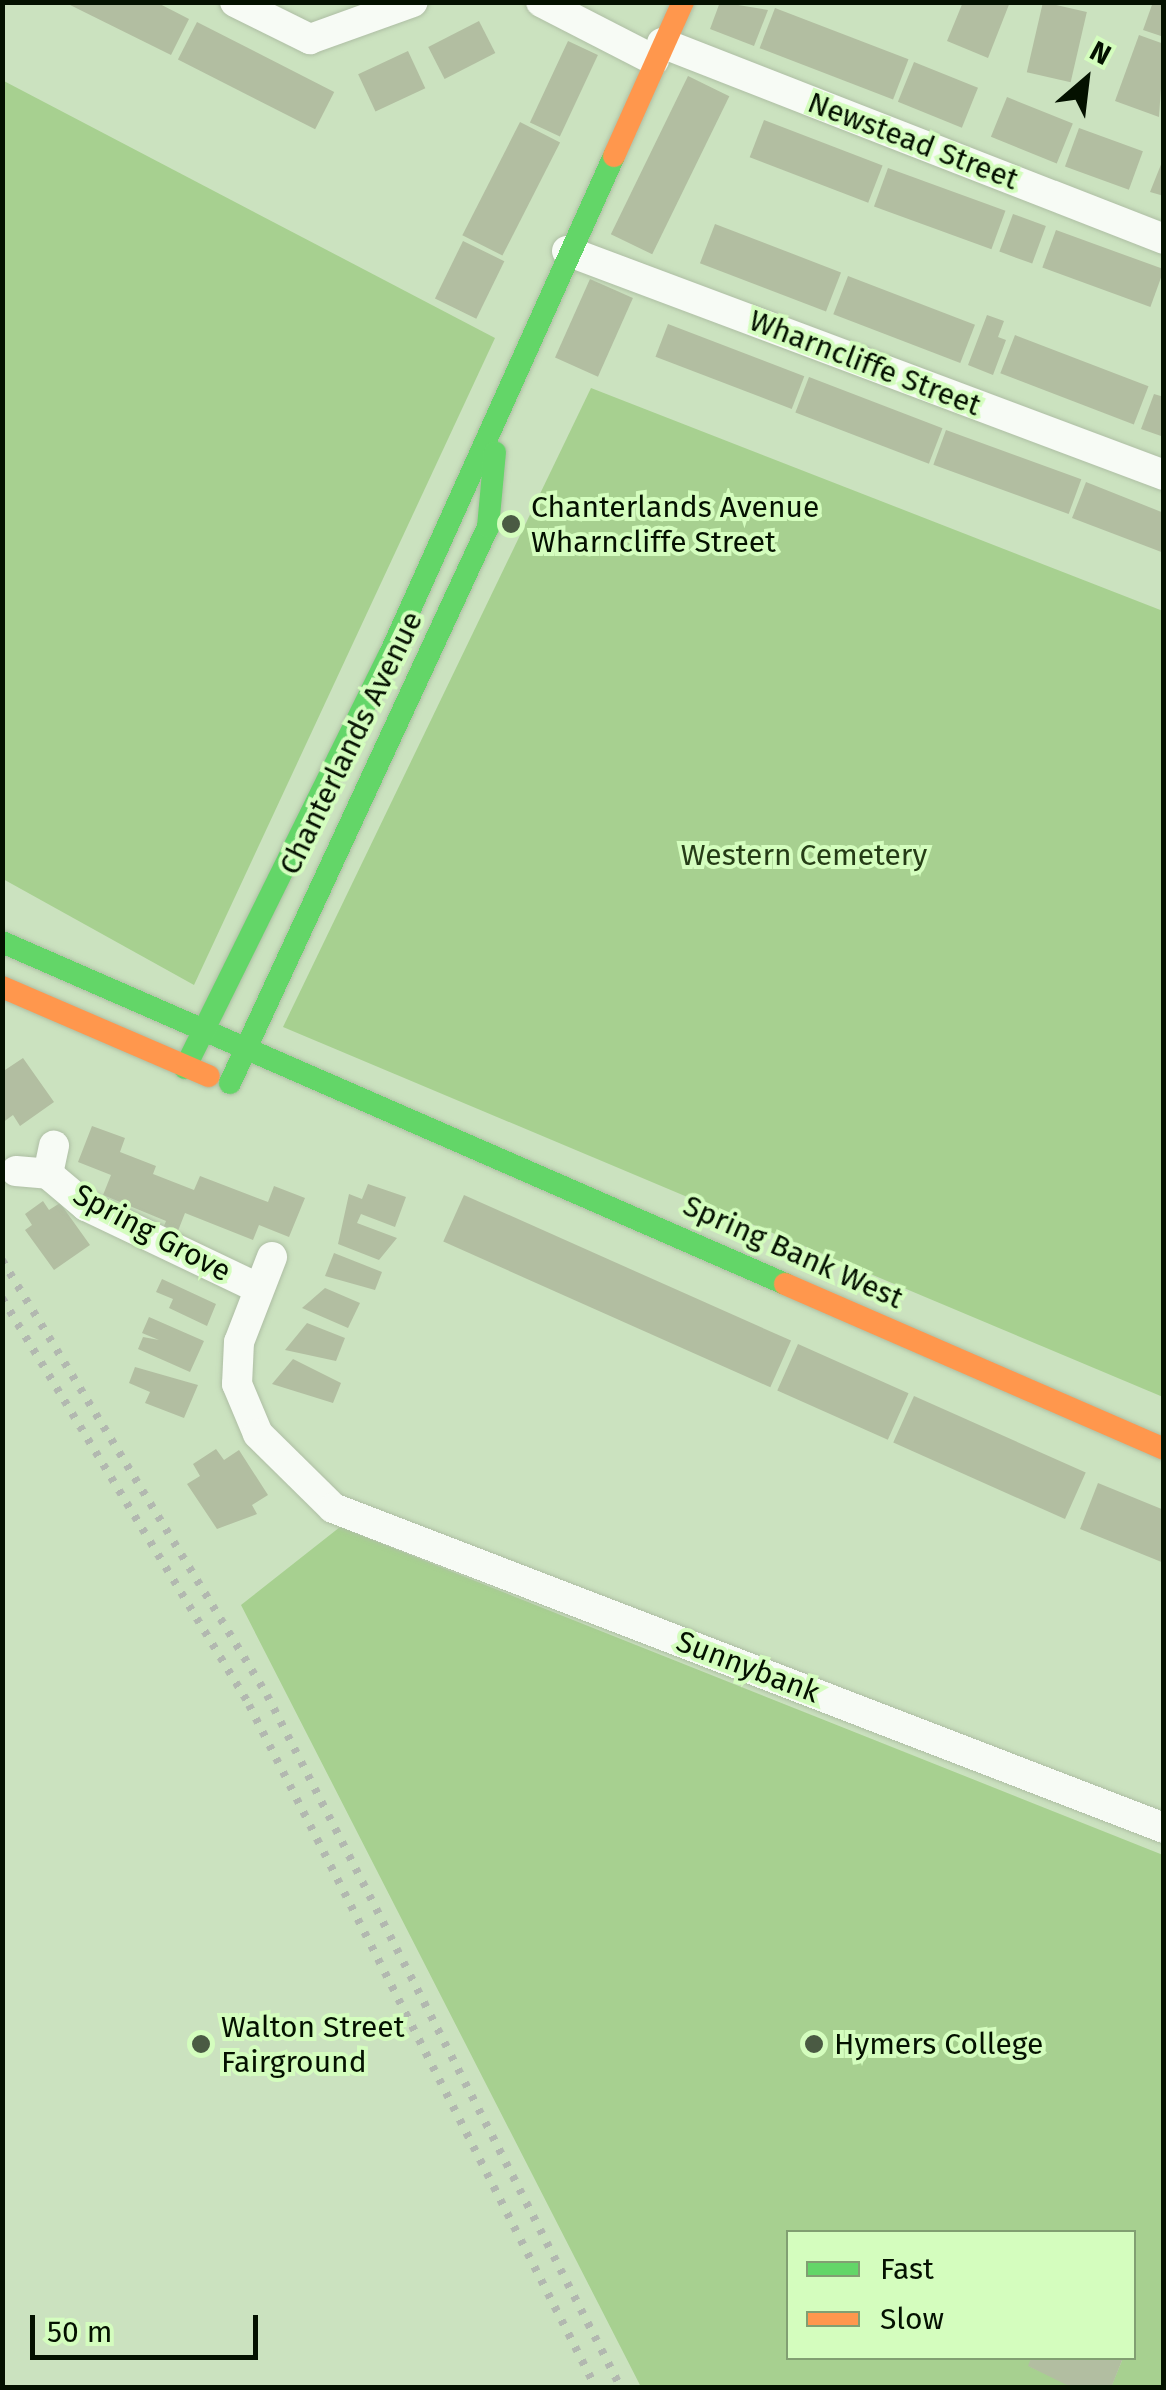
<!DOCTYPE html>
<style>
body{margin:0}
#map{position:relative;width:1166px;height:2390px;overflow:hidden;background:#cbe2bf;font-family:"Fira Sans",sans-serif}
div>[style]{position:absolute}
.green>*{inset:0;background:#a7d090}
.building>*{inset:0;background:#b2bea1;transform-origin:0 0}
.roads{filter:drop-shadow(0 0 2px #aebea4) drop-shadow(0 0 2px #aebea4)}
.street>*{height:30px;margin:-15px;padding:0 15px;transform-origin:15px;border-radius:15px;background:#f7fbf5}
.fast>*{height:22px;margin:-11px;padding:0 11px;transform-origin:11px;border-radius:11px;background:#63d668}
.slow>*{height:22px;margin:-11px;padding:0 11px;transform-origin:11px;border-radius:11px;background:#ff974d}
.rail>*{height:8px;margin-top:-4px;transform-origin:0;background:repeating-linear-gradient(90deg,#b2b8b0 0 5px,transparent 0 15px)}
.dots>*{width:28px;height:28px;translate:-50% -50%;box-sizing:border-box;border:5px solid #d4fdbe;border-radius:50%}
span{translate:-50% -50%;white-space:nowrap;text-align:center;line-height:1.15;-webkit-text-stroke:8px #d4fdbe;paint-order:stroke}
.street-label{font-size:30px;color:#041100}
.poi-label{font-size:30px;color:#041100}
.left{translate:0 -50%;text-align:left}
.park-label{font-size:30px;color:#253c16}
.frame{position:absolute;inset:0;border:5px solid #041100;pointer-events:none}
.legend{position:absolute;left:786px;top:2230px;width:350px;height:130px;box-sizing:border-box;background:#d4fdbe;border:2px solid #819f72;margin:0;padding:12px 18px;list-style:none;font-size:30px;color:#041100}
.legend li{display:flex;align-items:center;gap:20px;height:50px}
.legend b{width:50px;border:2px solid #819f72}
.north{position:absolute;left:1036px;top:30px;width:100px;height:100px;-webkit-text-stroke:8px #d4fdbe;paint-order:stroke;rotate:28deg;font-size:28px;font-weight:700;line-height:40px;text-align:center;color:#041100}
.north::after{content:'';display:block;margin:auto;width:35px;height:45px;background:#041100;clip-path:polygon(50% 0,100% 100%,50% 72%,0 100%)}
.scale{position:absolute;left:30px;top:2315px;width:228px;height:45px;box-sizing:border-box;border:5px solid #041100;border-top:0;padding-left:12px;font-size:30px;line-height:35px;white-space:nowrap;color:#041100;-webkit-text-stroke:8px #d4fdbe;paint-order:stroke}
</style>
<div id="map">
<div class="green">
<i style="clip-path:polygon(2px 80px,495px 338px,194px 985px,3px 879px)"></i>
<i style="clip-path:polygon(591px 388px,1163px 611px,1163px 1397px,283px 1027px)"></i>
<i style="clip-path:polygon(340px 1527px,1163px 1855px,1163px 2387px,1111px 2387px,1123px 2358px,1134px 2358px,1134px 2232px,788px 2232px,788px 2358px,1031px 2358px,1029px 2366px,1073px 2387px,641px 2387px,241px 1605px)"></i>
</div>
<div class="building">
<i style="clip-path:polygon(64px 2px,156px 2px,189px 19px,171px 55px)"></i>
<i style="clip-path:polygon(720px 2px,768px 10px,754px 46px,710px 29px)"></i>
<i style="clip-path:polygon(963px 2px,1010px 2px,988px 58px,947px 41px)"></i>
<i style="left:1043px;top:2px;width:45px;height:72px;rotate:13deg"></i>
<i style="clip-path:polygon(1153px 2px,1164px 2px,1164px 37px,1143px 30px)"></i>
<i style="left:775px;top:8px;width:143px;height:43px;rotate:21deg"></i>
<i style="left:479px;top:21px;width:36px;height:57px;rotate:63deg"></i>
<i style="left:197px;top:22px;width:154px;height:42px;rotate:27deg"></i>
<i style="clip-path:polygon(1139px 35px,1164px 44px,1159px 117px,1115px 101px)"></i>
<i style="left:568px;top:41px;width:33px;height:90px;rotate:25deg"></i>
<i style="left:408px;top:51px;width:41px;height:55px;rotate:65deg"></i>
<i style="left:914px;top:62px;width:69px;height:43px;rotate:22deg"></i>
<i style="left:688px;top:76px;width:46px;height:176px;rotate:26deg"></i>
<i style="left:1007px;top:97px;width:71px;height:43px;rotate:22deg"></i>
<i style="left:764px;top:120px;width:127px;height:40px;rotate:21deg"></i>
<i style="left:520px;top:122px;width:45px;height:127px;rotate:27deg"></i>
<i style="left:1079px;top:128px;width:68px;height:41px;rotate:20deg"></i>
<i style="clip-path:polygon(1164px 157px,1164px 196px,1150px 192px)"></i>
<i style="left:888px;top:168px;width:125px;height:41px;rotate:20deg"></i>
<i style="left:1013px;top:214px;width:35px;height:40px;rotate:20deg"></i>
<i style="left:715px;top:224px;width:135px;height:42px;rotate:21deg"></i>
<i style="left:1056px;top:230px;width:115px;height:40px;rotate:20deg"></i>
<i style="left:463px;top:241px;width:46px;height:64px;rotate:26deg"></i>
<i style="left:848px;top:276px;width:136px;height:41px;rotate:21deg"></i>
<i style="left:590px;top:279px;width:47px;height:86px;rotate:24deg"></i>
<i style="clip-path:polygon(987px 315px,1004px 321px,998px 337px,1006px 340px,993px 375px,968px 365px)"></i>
<i style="left:668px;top:324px;width:146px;height:35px;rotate:21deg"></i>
<i style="left:1015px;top:335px;width:143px;height:41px;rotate:21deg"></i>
<i style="left:809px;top:377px;width:143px;height:38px;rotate:21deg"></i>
<i style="clip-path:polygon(1154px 394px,1164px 397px,1164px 437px,1141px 429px)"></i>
<i style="left:946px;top:430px;width:144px;height:37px;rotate:20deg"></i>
<i style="clip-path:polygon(1086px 482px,1164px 513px,1164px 553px,1072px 518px)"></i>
<i style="clip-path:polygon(23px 1058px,54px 1102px,20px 1126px,13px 1115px,2px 1123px,2px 1072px)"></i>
<i style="clip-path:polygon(92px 1126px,125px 1138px,120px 1152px,156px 1166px,153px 1174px,194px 1190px,200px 1176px,268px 1202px,274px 1186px,305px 1198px,289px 1237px,259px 1225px,253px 1240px,185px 1213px,176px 1236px,162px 1231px,166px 1221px,103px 1195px,111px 1175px,78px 1162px)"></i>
<i style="clip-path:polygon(368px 1184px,406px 1197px,395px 1227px,361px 1214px,357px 1223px,397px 1238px,379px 1260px,338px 1244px,349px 1194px,362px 1199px)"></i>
<i style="left:464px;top:1195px;width:358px;height:51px;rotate:24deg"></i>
<i style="clip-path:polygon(43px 1201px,49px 1210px,60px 1203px,90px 1245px,54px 1270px,25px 1230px,32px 1225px,25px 1214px)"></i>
<i style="clip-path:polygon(334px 1253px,382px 1272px,375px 1290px,325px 1276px)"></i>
<i style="clip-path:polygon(162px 1279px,216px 1304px,207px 1326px,169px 1308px,173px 1299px,156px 1292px)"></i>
<i style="clip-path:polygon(325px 1288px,360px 1303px,348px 1328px,302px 1308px)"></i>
<i style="clip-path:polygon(149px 1317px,204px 1341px,190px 1372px,138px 1349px,143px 1337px,159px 1340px,142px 1333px)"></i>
<i style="clip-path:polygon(307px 1323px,345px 1338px,336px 1361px,285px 1350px)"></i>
<i style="left:798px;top:1344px;width:121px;height:51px;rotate:24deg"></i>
<i style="clip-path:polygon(293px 1359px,341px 1383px,333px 1403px,272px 1384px)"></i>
<i style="clip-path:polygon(135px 1367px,198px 1385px,184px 1418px,145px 1403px,150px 1392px,129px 1383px)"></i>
<i style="left:914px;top:1396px;width:188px;height:51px;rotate:24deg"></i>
<i style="clip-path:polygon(216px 1449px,224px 1460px,239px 1450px,268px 1495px,252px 1505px,257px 1514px,217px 1529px,187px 1484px,200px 1476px,193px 1464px)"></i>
<i style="clip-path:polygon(1098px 1483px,1164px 1510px,1164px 1563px,1080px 1529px)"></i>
<i style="clip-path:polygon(1031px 2358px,1123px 2358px,1111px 2388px,1073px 2388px,1028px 2366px)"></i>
</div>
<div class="roads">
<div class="street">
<i style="left:235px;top:2px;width:84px;rotate:26.3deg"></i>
<i style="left:310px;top:39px;width:109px;rotate:-19.8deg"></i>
<i style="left:541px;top:2px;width:127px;rotate:27.2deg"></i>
<i style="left:662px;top:43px;width:539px;rotate:21.33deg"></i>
<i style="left:567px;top:251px;width:638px;rotate:20.57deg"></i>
<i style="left:16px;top:1171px;width:32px;rotate:5deg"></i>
<i style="left:48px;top:1174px;width:29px;rotate:-78deg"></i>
<i style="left:48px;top:1174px;width:50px;rotate:40.1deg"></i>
<i style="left:86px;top:1206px;width:191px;rotate:25.5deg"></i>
<i style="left:272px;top:1257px;width:91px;rotate:111.2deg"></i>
<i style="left:239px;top:1342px;width:42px;rotate:92.7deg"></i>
<i style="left:237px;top:1384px;width:54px;rotate:67.2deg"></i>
<i style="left:258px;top:1434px;width:105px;rotate:44.6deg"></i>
<i style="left:333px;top:1508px;width:890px;rotate:21.06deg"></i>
</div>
<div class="fast">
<i style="left:2px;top:942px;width:854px;rotate:23.59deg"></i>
<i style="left:185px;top:1068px;width:460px;rotate:-63.7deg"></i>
<i style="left:389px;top:656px;width:548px;rotate:-65.77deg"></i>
<i style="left:230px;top:1083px;width:613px;rotate:-65.11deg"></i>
<i style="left:488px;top:527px;width:75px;rotate:-84.7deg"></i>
</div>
<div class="slow">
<i style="left:614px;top:156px;width:169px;rotate:-65.9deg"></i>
<i style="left:2px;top:987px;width:225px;rotate:23.3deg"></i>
<i style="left:785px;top:1284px;width:413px;rotate:23.5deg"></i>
</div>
</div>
<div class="rail">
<i style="left:2px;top:1260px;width:509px;rotate:58.65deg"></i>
<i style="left:267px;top:1695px;width:778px;rotate:62.94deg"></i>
<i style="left:2px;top:1298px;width:476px;rotate:58.7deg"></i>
<i style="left:249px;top:1705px;width:766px;rotate:63.07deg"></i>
</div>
<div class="dots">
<i style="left:511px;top:524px;background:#4a5a43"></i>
<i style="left:201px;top:2044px;background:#4a5a43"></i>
<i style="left:814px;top:2044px;background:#4a5a43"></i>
</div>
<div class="street-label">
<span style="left:913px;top:141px;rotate:21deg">Newstead Street</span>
<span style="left:865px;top:363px;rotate:21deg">Wharncliffe Street</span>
<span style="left:351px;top:743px;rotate:-64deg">Chanterlands Avenue</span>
<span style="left:152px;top:1233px;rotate:28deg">Spring Grove</span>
<span style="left:793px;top:1252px;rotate:24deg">Spring Bank West</span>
<span style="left:748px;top:1667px;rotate:21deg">Sunnybank</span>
</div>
<div class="poi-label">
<span class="left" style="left:531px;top:524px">Chanterlands Avenue<br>Wharncliffe Street</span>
<span class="left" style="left:221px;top:2044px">Walton Street<br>Fairground</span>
<span class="left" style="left:834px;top:2044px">Hymers College</span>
</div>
<div class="park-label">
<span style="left:804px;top:855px">Western Cemetery</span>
</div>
<div class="frame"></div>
<ul class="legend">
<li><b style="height:12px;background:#63d668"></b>Fast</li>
<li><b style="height:12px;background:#ff974d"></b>Slow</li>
</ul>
<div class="north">N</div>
<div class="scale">50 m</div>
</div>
